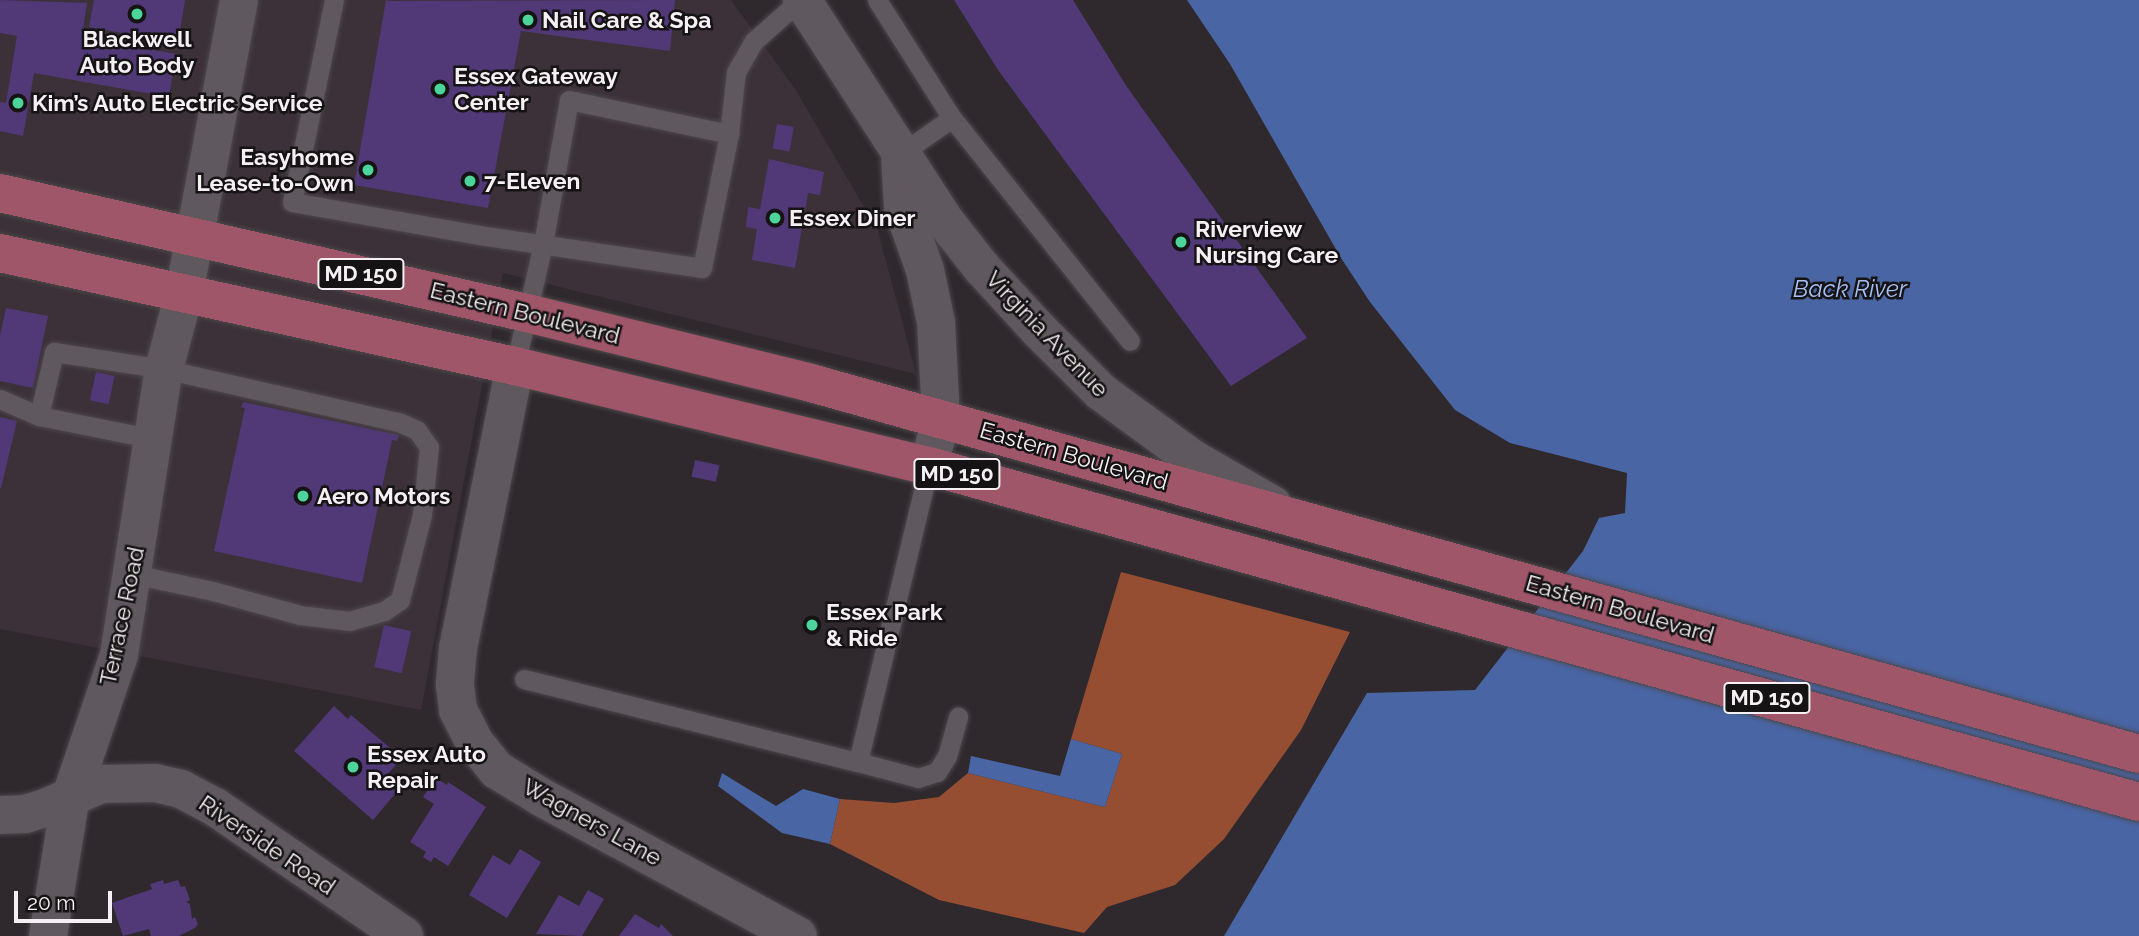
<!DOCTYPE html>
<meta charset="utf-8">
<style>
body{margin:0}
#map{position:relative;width:2139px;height:936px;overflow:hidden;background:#2f292e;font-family:Raleway,sans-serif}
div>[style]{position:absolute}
.built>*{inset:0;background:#3c3139}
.forest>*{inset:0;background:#964e32}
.water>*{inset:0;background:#4965a3}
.building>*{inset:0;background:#513978;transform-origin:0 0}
.roads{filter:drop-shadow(0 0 2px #4c474b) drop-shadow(0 0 2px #4c474b)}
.service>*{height:19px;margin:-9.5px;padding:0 9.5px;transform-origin:9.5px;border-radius:9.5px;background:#5f585e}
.minor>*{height:38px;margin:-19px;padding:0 19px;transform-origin:19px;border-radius:19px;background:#5f585e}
.primary>*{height:38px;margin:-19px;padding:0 19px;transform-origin:19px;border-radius:19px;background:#9f5669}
.dots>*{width:19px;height:19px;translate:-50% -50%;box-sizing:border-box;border:4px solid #161315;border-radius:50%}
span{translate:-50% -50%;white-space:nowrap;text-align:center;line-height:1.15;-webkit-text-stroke:5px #161315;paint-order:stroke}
.shield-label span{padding:2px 5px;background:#161315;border:2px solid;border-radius:5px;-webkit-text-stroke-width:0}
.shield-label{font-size:21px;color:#f4f0f3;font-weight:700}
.poi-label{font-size:23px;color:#f4f0f3;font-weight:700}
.left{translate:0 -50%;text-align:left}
.right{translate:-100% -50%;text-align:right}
.street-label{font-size:23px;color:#f4f0f3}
.water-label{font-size:24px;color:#a6c0f5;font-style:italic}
.scale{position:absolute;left:14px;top:891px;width:98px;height:32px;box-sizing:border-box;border:4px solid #f4f0f3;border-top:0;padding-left:9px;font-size:21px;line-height:24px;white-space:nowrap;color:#f4f0f3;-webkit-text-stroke:5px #161315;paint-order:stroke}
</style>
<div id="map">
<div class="built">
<i style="clip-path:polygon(0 0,731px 0,797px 92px,878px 231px,916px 374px,503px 273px,421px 710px,0 629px)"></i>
</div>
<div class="forest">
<i style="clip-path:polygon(1121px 572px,1350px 632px,1301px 730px,1224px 839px,1175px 885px,1107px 907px,1084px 933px,939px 900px,830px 844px,840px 799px,894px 803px,939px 797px,968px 773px,1105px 807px,1122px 754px,1071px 739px)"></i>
</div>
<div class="water">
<i style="clip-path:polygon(1187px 0,2139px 0,2139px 936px,1224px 936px,1367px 693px,1475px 690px,1583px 551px,1599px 518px,1625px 513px,1627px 473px,1510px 443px,1455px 410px,1370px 302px,1341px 258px,1230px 64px)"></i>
<i style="clip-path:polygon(1071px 739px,1122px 754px,1105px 807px,968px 773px,971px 756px,1060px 776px)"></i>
<i style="clip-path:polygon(722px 773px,776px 806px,803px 789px,840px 799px,830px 844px,782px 833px,718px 786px)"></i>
</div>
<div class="building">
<i style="clip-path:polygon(0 0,87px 3px,82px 37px,176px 54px,169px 97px,34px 73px,23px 136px,0 131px,0 102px,6px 103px,17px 36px,0 33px)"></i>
<i style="clip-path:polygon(94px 0,185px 0,178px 43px,89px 27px)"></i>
<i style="clip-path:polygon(386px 0,389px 1px,675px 0,670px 51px,521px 31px,488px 208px,354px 185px)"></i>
<i style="clip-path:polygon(954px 0,1073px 0,1127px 87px,1307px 338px,1231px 386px,998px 70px)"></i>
<i style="left:777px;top:124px;width:17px;height:25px;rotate:10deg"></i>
<i style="clip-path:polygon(769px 159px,824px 172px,820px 195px,808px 193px,795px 268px,752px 260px,757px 229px,746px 227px,748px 207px,760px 209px)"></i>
<i style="clip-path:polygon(6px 308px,48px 316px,33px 388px,0 381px,0 336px)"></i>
<i style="left:96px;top:372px;width:19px;height:29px;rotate:12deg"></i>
<i style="clip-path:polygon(243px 402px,399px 435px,397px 441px,392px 440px,362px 583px,214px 551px,245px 408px,241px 407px)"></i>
<i style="clip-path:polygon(0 417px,17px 421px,1px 488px,0 488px)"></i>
<i style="left:695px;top:460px;width:25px;height:17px;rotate:12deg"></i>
<i style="left:384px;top:625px;width:28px;height:43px;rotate:13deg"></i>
<i style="clip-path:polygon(334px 706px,348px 719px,351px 715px,402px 758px,386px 776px,400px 788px,373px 820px,294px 751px)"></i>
<i style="clip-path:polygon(436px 778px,447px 785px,448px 782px,486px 807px,448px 866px,434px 857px,431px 862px,423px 857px,426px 852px,410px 842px,434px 804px,423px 797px)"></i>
<i style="clip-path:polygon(520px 849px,541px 862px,507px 918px,469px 895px,493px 855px,510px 865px)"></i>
<i style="clip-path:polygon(163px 880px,164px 884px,178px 880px,181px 887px,185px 886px,190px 900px,186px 902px,190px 904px,192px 919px,195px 917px,198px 924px,195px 928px,179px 936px,151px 936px,149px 929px,123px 936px,112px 903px,152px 889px,150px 884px)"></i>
<i style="clip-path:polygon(588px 890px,604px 899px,582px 936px,536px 934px,559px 895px,579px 906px)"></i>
<i style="clip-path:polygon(635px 914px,659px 928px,661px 924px,673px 936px,619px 936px)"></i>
</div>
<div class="roads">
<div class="service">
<i style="left:334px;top:0;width:206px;rotate:101.7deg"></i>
<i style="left:292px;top:202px;width:190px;rotate:10deg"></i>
<i style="left:479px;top:235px;width:225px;rotate:8.4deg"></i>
<i style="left:702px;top:268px;width:137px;rotate:-78.6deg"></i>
<i style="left:729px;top:134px;width:62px;rotate:-83.6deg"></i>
<i style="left:736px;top:72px;width:36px;rotate:-60deg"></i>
<i style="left:754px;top:41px;width:62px;rotate:-41.7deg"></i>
<i style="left:877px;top:0;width:140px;rotate:57.6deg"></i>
<i style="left:952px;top:118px;width:285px;rotate:51.4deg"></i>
<i style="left:900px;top:154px;width:63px;rotate:-34.7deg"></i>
<i style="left:515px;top:366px;width:125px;rotate:-77.1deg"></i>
<i style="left:543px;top:244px;width:146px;rotate:-79.8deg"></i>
<i style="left:569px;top:100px;width:164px;rotate:12deg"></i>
<i style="left:0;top:399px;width:43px;rotate:23.6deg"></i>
<i style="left:39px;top:416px;width:117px;rotate:11.3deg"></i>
<i style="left:39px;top:416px;width:66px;rotate:-76.8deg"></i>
<i style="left:54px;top:352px;width:111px;rotate:8.8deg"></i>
<i style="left:164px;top:369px;width:243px;rotate:12.8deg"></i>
<i style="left:401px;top:423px;width:17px;rotate:24deg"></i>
<i style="left:417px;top:430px;width:21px;rotate:55deg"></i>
<i style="left:429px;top:447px;width:68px;rotate:95.9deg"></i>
<i style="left:422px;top:515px;width:88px;rotate:104.5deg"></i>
<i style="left:400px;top:600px;width:19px;rotate:145deg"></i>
<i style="left:384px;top:611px;width:35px;rotate:164deg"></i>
<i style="left:350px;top:621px;width:50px;rotate:-173.2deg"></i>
<i style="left:300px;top:615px;width:90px;rotate:-164.6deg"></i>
<i style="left:213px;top:591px;width:83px;rotate:-168.1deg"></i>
<i style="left:929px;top:466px;width:304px;rotate:103.5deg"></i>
<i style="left:858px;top:762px;width:62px;rotate:14.9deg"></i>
<i style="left:918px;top:778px;width:20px;rotate:-18deg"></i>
<i style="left:937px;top:772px;width:19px;rotate:-58deg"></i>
<i style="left:947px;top:756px;width:41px;rotate:-74.2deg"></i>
<i style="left:524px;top:679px;width:344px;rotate:14deg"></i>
</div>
<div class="minor">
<i style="left:802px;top:0;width:263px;rotate:57.1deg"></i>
<i style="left:945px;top:221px;width:60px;rotate:51.8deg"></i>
<i style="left:982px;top:268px;width:83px;rotate:47.4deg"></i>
<i style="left:1038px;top:329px;width:89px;rotate:45deg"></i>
<i style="left:1101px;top:392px;width:114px;rotate:36.1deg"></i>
<i style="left:1193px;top:459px;width:92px;rotate:29.9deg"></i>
<i style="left:900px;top:156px;width:52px;rotate:86.7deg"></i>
<i style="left:903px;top:208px;width:66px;rotate:70.5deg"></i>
<i style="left:925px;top:270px;width:53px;rotate:78.1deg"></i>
<i style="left:936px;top:322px;width:96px;rotate:87deg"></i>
<i style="left:941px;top:418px;width:49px;rotate:104deg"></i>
<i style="left:515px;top:366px;width:288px;rotate:101.4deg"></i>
<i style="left:458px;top:648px;width:37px;rotate:95deg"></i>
<i style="left:455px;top:685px;width:25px;rotate:83deg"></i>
<i style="left:458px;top:710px;width:37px;rotate:63deg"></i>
<i style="left:475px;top:743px;width:35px;rotate:51deg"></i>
<i style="left:497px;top:770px;width:52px;rotate:31.5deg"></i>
<i style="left:541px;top:797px;width:292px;rotate:28.4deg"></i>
<i style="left:0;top:815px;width:25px;rotate:-2deg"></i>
<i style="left:25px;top:814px;width:21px;rotate:-17deg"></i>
<i style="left:45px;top:808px;width:61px;rotate:-23.2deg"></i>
<i style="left:101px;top:784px;width:54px;rotate:-1.1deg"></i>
<i style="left:155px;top:783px;width:27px;rotate:13deg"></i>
<i style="left:181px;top:789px;width:38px;rotate:28deg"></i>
<i style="left:215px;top:807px;width:229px;rotate:34.3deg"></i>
<i style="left:48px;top:936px;width:142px;rotate:-80.7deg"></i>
<i style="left:71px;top:796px;width:149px;rotate:-71.2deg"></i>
<i style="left:119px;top:655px;width:290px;rotate:-81.1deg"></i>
<i style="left:164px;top:369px;width:78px;rotate:-75.1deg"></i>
<i style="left:184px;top:294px;width:299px;rotate:-79.4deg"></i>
</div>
<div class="primary">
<i style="left:0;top:193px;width:540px;rotate:12.83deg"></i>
<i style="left:527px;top:313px;width:292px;rotate:13.8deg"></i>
<i style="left:811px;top:383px;width:1379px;rotate:15.61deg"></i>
<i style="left:0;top:253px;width:527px;rotate:12.38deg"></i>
<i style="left:515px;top:366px;width:426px;rotate:13.6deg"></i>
<i style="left:929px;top:466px;width:1256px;rotate:15.52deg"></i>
</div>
</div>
<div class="dots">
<i style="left:137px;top:14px;background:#4cd49b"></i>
<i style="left:528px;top:20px;background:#4cd49b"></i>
<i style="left:440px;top:89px;background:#4cd49b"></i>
<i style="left:18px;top:103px;background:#4cd49b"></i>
<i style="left:368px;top:170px;background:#4cd49b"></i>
<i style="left:470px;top:181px;background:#4cd49b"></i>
<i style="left:775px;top:218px;background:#4cd49b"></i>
<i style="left:1181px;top:242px;background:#4cd49b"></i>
<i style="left:303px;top:496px;background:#4cd49b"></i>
<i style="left:812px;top:625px;background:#4cd49b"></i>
<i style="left:353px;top:767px;background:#4cd49b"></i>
</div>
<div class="shield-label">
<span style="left:361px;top:274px">MD 150</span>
<span style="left:957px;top:474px">MD 150</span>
<span style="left:1767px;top:698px">MD 150</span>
</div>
<div class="poi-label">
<span class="left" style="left:542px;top:20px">Nail Care &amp; Spa</span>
<span style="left:137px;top:52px">Blackwell<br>Auto Body</span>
<span class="left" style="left:454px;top:89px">Essex Gateway<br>Center</span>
<span class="left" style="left:32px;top:103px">Kim’s Auto Electric Service</span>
<span class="right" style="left:354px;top:170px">Easyhome<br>Lease-to-Own</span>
<span class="left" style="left:484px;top:181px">7-Eleven</span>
<span class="left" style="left:789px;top:218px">Essex Diner</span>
<span class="left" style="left:1195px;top:242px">Riverview<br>Nursing Care</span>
<span class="left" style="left:317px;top:496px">Aero Motors</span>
<span class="left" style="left:826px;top:625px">Essex Park<br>&amp; Ride</span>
<span class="left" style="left:367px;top:767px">Essex Auto<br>Repair</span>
</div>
<div class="street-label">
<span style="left:525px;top:313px;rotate:14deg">Eastern Boulevard</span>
<span style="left:1047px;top:334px;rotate:46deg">Virginia Avenue</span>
<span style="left:1074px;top:456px;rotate:16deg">Eastern Boulevard</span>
<span style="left:1620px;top:609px;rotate:16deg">Eastern Boulevard</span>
<span style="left:122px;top:616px;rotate:-78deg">Terrace Road</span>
<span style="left:592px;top:822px;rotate:29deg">Wagners Lane</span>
<span style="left:267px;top:845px;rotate:34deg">Riverside Road</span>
</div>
<div class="water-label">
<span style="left:1850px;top:289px">Back River</span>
</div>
<div class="scale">20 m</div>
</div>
